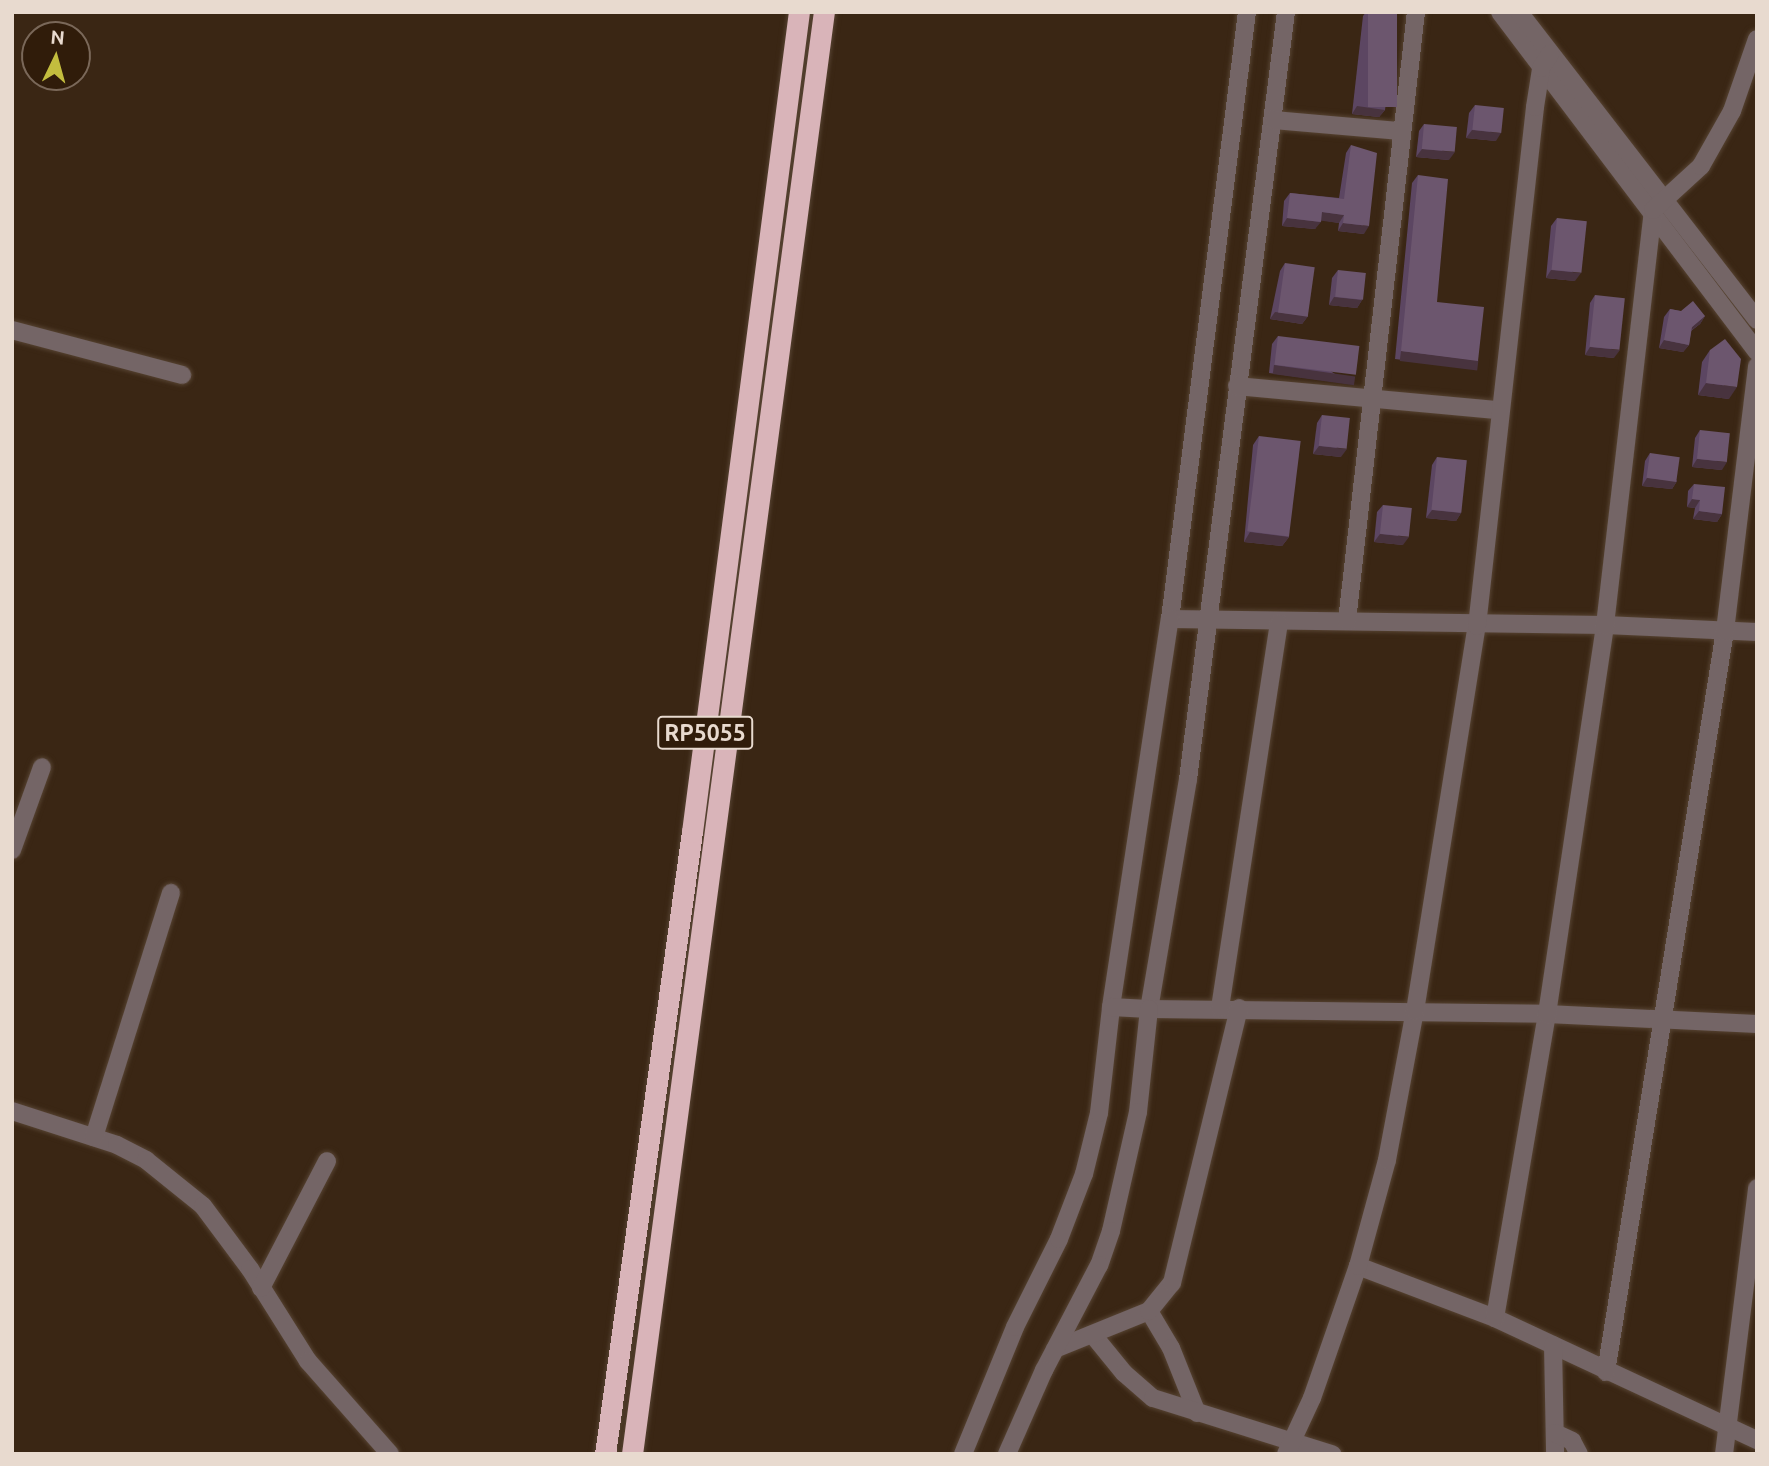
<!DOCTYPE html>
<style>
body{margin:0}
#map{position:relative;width:1769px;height:1466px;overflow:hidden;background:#3a2614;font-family:Ubuntu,sans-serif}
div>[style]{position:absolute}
.roads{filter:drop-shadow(0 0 2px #564332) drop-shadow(0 0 2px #564332)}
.minor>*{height:18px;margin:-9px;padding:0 9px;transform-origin:9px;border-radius:9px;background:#746566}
.highway>*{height:21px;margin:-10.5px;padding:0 10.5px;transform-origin:10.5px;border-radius:10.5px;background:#d9b4b9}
.wall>*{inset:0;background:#5c4662}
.shaded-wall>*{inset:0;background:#48333e;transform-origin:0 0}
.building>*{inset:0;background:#6c566e;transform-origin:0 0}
span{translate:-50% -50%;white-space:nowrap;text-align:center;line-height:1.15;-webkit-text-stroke:5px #301c0a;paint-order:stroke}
.shield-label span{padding:2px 5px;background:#301c0a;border:2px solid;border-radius:5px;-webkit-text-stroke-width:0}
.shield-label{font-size:23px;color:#e8dacf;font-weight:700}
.frame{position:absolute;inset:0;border:14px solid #e8dacf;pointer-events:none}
.north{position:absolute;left:21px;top:21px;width:70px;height:70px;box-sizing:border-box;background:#301c0a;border:2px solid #7a6859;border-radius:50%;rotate:5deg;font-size:19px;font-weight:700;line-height:28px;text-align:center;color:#e8dacf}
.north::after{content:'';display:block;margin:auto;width:24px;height:32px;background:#c3bd3e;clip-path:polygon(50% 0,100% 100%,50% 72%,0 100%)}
</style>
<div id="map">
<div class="roads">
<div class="minor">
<i style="left:1247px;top:12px;width:612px;rotate:97.23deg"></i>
<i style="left:1170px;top:619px;width:435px;rotate:0.8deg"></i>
<i style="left:1605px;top:625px;width:152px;rotate:2.6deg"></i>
<i style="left:1286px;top:12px;width:773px;rotate:97.28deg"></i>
<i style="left:1188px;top:779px;width:233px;rotate:99.6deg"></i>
<i style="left:1149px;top:1009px;width:398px;rotate:0.7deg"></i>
<i style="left:1547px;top:1014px;width:210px;rotate:2.7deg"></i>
<i style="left:1500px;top:12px;width:426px;rotate:52.9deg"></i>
<i style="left:1519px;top:12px;width:389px;rotate:52.3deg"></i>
<i style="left:1274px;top:120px;width:127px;rotate:5deg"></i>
<i style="left:12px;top:330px;width:176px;rotate:14.8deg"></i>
<i style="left:1237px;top:386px;width:262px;rotate:5.3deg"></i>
<i style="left:1347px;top:621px;width:613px;rotate:-83.54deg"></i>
<i style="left:12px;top:850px;width:88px;rotate:-70.1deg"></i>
<i style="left:1111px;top:1007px;width:392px;rotate:-81.4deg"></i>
<i style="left:1220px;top:1008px;width:389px;rotate:-81.3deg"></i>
<i style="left:12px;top:1111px;width:110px;rotate:17.9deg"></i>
<i style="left:117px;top:1145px;width:33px;rotate:27deg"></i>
<i style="left:146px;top:1160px;width:73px;rotate:38.9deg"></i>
<i style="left:203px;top:1206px;width:79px;rotate:53.3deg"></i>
<i style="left:250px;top:1269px;width:109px;rotate:57.8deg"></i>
<i style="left:308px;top:1361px;width:124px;rotate:48.6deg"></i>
<i style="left:94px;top:1137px;width:256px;rotate:-72.5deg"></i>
<i style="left:1358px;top:1266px;width:147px;rotate:20.8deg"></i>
<i style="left:1495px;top:1318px;width:289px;rotate:25deg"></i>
<i style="left:261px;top:1288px;width:143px;rotate:-62.5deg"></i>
<i style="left:1149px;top:1311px;width:43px;rotate:59.3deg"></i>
<i style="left:1171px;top:1348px;width:70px;rotate:68.2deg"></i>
<i style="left:1495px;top:1318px;width:308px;rotate:-80.3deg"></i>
<i style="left:1547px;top:1014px;width:393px;rotate:-81.5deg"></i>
<i style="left:1605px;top:625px;width:418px;rotate:-83.4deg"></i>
<i style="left:1653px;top:210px;width:65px;rotate:-42.5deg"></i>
<i style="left:1701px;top:166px;width:63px;rotate:-60.6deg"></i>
<i style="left:1732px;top:111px;width:76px;rotate:-70.9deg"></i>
<i style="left:1093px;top:1335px;width:49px;rotate:50.8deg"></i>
<i style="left:1124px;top:1373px;width:38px;rotate:41deg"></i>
<i style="left:1153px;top:1398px;width:188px;rotate:17.4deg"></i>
<i style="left:1553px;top:1345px;width:109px;rotate:88.9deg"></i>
<i style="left:1055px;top:1349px;width:101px;rotate:-22deg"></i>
<i style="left:1149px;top:1311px;width:36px;rotate:-51deg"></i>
<i style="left:1172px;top:1283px;width:283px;rotate:-76.3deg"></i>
<i style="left:1606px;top:1372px;width:750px;rotate:-80.88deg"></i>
<i style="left:1725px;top:631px;width:267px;rotate:-83.1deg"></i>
<i style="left:1555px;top:1433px;width:19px;rotate:25deg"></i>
<i style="left:1572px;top:1441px;width:15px;rotate:62deg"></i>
<i style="left:963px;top:1454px;width:137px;rotate:-67.7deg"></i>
<i style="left:1015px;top:1327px;width:98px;rotate:-63.4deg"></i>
<i style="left:1059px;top:1239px;width:70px;rotate:-69deg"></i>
<i style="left:1084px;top:1174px;width:63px;rotate:-76.2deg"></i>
<i style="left:1099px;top:1113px;width:107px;rotate:-83.5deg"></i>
<i style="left:1111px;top:1007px;width:38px;rotate:3deg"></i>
<i style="left:1149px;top:1009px;width:104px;rotate:96.1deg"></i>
<i style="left:1138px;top:1112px;width:122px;rotate:102.8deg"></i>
<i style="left:1111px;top:1231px;width:36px;rotate:109deg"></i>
<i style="left:1099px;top:1265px;width:119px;rotate:117.6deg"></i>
<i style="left:1044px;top:1370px;width:92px;rotate:113.8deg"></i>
<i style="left:1286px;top:1454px;width:62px;rotate:-65.1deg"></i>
<i style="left:1312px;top:1398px;width:140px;rotate:-70.8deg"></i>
<i style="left:1358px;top:1266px;width:110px;rotate:-74.7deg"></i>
<i style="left:1387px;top:1160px;width:152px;rotate:-79.4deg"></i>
<i style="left:1415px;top:1011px;width:390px;rotate:-80.9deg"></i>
<i style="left:1477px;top:626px;width:522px;rotate:-83.62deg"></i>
<i style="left:1535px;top:107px;width:39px;rotate:-81deg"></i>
<i style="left:1541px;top:68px;width:17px;rotate:-57deg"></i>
<i style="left:1724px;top:1454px;width:268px;rotate:-82.9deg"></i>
</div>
<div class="highway">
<i style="left:605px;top:1454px;width:628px;rotate:-82.04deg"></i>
<i style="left:692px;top:832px;width:827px;rotate:-82.57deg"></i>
<i style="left:632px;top:1454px;width:1455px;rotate:-82.42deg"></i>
</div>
</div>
<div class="wall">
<i style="clip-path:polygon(1366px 12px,1397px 12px,1385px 110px,1379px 117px,1352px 114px,1363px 16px)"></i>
<i style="clip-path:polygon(1475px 105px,1496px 141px,1466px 138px,1469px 113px)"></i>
<i style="clip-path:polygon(1424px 124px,1449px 160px,1416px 157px,1419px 131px)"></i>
<i style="clip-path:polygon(1351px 145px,1364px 234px,1338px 231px,1339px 223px,1321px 220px,1315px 229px,1282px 226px,1284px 201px,1290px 193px,1339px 198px,1346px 153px)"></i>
<i style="clip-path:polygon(1418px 175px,1437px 302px,1478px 361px,1473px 369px,1395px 359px,1412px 183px)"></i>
<i style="clip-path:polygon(1557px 218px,1575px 281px,1546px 278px,1551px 226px)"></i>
<i style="clip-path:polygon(1285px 263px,1308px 316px,1302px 324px,1270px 319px,1280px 271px)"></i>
<i style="clip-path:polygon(1338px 270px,1362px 300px,1357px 308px,1329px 305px,1332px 278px)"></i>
<i style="clip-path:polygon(1595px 295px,1614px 358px,1585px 355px,1590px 303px)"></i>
<i style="clip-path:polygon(1670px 309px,1705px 316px,1700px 324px,1691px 331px,1689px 345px,1683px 352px,1659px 348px,1664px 317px)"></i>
<i style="clip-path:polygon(1278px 336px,1350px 384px,1269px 373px,1272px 344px)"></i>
<i style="clip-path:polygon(1710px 350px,1729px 399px,1698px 395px,1702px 362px)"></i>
<i style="clip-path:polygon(1322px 415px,1341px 457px,1313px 454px,1317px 423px)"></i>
<i style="clip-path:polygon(1700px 430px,1722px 470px,1692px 467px,1695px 438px)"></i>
<i style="clip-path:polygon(1259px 436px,1289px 537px,1282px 546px,1244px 542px,1253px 445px)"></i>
<i style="clip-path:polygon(1650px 453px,1677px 481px,1672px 489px,1642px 486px,1645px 461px)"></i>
<i style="clip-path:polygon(1437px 457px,1461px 513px,1456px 521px,1426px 518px,1432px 465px)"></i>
<i style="clip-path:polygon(1694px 484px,1722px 514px,1717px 522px,1693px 519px,1695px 508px,1687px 507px,1688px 491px)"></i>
<i style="clip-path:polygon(1383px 505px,1403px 545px,1374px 542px,1377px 512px)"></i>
</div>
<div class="shaded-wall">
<i style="clip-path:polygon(1357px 106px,1385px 110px,1379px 117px,1352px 114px)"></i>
<i style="clip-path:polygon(1472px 130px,1501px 133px,1496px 141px,1466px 138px)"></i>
<i style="clip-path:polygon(1422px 149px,1455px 152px,1449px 160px,1416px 157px)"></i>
<i style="clip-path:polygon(1322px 212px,1344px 215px,1339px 223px,1316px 220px)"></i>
<i style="clip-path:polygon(1287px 218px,1321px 222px,1315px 229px,1282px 226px)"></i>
<i style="clip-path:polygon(1343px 223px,1369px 226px,1364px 234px,1338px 231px)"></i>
<i style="clip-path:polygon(1551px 270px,1581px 273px,1575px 281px,1546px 278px)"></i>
<i style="clip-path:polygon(1334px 297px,1362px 300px,1357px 308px,1329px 305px)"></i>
<i style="clip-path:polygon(1275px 312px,1308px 316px,1302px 324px,1270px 319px)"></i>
<i style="clip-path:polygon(1705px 316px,1700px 324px,1686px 334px,1692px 327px)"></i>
<i style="clip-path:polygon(1664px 340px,1689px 345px,1683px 352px,1659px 348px)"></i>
<i style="clip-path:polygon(1590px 347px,1620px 350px,1614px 358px,1585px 355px)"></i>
<i style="left:1401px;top:351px;width:78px;height:10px;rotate:7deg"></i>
<i style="left:1274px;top:365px;width:82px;height:9px;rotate:8deg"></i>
<i style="clip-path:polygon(1706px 383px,1737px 387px,1729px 399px,1698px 395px)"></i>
<i style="clip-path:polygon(1319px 446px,1347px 449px,1341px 457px,1313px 454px)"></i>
<i style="clip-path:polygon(1697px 459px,1727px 462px,1722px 470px,1692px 467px)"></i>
<i style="clip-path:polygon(1647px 478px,1677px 481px,1672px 489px,1642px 486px)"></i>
<i style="clip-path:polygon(1692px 499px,1700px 500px,1695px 508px,1687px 507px)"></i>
<i style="clip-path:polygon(1432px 510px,1461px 513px,1456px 521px,1426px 518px)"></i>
<i style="clip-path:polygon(1699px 511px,1722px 514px,1717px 522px,1693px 519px)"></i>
<i style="clip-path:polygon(1250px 532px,1289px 537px,1282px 546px,1244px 542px)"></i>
<i style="clip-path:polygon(1380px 534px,1409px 537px,1403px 545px,1374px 542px)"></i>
</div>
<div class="building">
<i style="left:1368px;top:12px;width:29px;height:95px"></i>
<i style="left:1475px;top:105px;width:29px;height:25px;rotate:6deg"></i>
<i style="left:1424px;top:124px;width:33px;height:25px;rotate:5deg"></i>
<i style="clip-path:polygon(1351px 145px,1377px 153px,1369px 226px,1343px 223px,1344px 215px,1322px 212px,1321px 222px,1287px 218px,1290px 193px,1344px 199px)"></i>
<i style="clip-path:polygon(1418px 175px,1448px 179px,1437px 302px,1484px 307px,1478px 361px,1401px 351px)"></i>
<i style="left:1557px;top:218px;width:30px;height:52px;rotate:6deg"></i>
<i style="left:1285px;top:263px;width:30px;height:50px;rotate:8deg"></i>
<i style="left:1338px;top:270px;width:28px;height:27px;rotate:6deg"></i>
<i style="left:1595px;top:295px;width:30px;height:52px;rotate:6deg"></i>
<i style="clip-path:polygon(1693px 301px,1705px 316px,1692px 327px,1689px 345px,1664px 340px,1670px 309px,1681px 311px)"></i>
<i style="left:1278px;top:336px;width:82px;height:29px;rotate:7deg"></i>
<i style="clip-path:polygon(1725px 339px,1741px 359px,1737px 387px,1706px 383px,1710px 350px)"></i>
<i style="left:1322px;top:415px;width:28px;height:31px;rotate:6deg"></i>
<i style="left:1700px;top:430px;width:30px;height:29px;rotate:6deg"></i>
<i style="left:1259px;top:436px;width:42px;height:96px;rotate:7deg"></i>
<i style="left:1650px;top:453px;width:30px;height:25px;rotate:8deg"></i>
<i style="left:1437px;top:457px;width:30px;height:53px;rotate:6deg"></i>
<i style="clip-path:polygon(1694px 484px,1725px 487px,1722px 514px,1699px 511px,1700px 500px,1692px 499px)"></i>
<i style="left:1383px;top:505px;width:29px;height:29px;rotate:6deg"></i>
</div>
<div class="shield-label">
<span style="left:705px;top:733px">RP5055</span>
</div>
<div class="frame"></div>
<div class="north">N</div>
</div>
